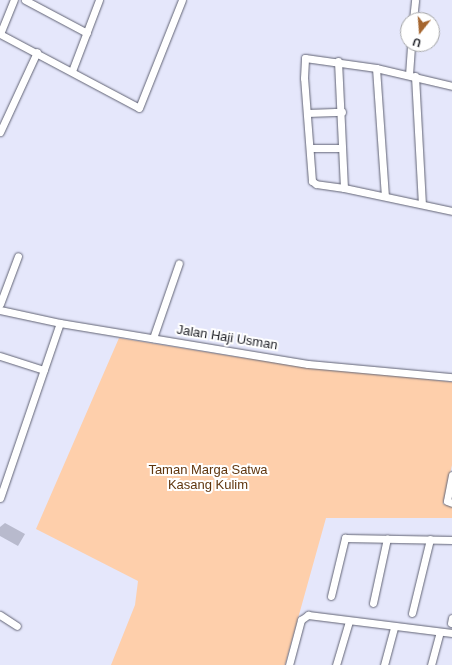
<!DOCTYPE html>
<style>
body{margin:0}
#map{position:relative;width:452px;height:665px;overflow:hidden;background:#e5e7fb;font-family:Arial,sans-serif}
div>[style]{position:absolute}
.green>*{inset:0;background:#fecfab}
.building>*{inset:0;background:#b8bacd}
.roads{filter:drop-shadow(0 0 1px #616374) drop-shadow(0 0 1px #616374)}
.street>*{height:7px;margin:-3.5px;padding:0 3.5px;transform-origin:3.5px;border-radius:3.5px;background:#fff}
span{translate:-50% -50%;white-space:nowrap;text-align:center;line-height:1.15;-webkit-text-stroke:4px #fff;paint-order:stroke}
.street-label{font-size:13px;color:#212229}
.park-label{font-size:13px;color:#60360e}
.north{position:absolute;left:400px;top:12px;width:40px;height:40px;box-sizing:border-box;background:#fff;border:1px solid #a6a7a9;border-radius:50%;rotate:197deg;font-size:11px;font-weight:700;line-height:16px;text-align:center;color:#212229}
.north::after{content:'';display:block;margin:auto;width:14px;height:18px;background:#a6662f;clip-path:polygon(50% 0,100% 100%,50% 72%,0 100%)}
</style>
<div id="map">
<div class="green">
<i style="clip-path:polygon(119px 338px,244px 358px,452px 382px,452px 465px,443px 504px,452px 506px,452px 518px,326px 518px,285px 665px,111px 665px,135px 605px,138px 581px,36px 529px)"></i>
</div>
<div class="building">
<i style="clip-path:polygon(5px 523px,25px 534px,18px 546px,0 536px,0 527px)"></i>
</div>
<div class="roads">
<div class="street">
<i style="left:25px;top:0;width:70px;rotate:28deg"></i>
<i style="left:413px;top:20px;width:20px;rotate:-84deg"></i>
<i style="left:0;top:34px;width:157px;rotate:28deg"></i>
<i style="left:139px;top:108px;width:116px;rotate:-68.3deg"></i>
<i style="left:0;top:34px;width:37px;rotate:-68deg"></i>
<i style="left:338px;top:61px;width:127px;rotate:87.3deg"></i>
<i style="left:344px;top:188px;width:110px;rotate:12deg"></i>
<i style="left:376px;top:68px;width:128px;rotate:86deg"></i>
<i style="left:72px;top:71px;width:76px;rotate:-69.2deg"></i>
<i style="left:409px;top:75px;width:31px;rotate:-86deg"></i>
<i style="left:415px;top:76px;width:128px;rotate:86.9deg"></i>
<i style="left:307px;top:113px;width:35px;rotate:-2deg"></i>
<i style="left:0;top:132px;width:88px;rotate:-65.2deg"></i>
<i style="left:310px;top:148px;width:32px"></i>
<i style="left:344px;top:188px;width:28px;rotate:-172deg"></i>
<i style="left:316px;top:184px;width:5px;rotate:-143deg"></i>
<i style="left:312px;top:181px;width:103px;rotate:-94.4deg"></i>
<i style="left:304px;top:78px;width:20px;rotate:-87deg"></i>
<i style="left:305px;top:58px;width:72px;rotate:8deg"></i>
<i style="left:376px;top:68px;width:78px;rotate:13.3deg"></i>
<i style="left:0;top:304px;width:51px;rotate:-69.4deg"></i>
<i style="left:0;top:310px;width:61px;rotate:12.2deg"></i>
<i style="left:60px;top:323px;width:251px;rotate:9.4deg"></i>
<i style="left:308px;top:364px;width:145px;rotate:5.2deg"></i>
<i style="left:153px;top:338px;width:79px;rotate:-70.9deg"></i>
<i style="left:0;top:356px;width:46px;rotate:17.7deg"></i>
<i style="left:452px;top:475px;width:26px;rotate:101deg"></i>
<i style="left:447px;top:501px;width:5px;rotate:22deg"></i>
<i style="left:0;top:498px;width:185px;rotate:-71.1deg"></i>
<i style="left:331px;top:596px;width:60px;rotate:-76.4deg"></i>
<i style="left:345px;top:538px;width:107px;rotate:1.1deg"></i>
<i style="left:373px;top:603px;width:66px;rotate:-77.8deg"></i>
<i style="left:412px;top:613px;width:76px;rotate:-76.3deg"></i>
<i style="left:0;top:615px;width:20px;rotate:33deg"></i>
<i style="left:451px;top:623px;width:5px;rotate:-79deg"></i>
<i style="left:289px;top:665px;width:47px;rotate:-75.1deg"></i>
<i style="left:301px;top:620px;width:9px;rotate:-36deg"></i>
<i style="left:308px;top:615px;width:145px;rotate:7.1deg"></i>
<i style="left:336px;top:665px;width:46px;rotate:-73.5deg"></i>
<i style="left:384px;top:665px;width:39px;rotate:-75deg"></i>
<i style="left:431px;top:665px;width:34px;rotate:-75deg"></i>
</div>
</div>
<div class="street-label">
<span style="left:227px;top:338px;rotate:9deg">Jalan Haji Usman</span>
</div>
<div class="park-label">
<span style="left:208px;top:478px">Taman Marga Satwa<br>Kasang Kulim</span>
</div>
<div class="north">U</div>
</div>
